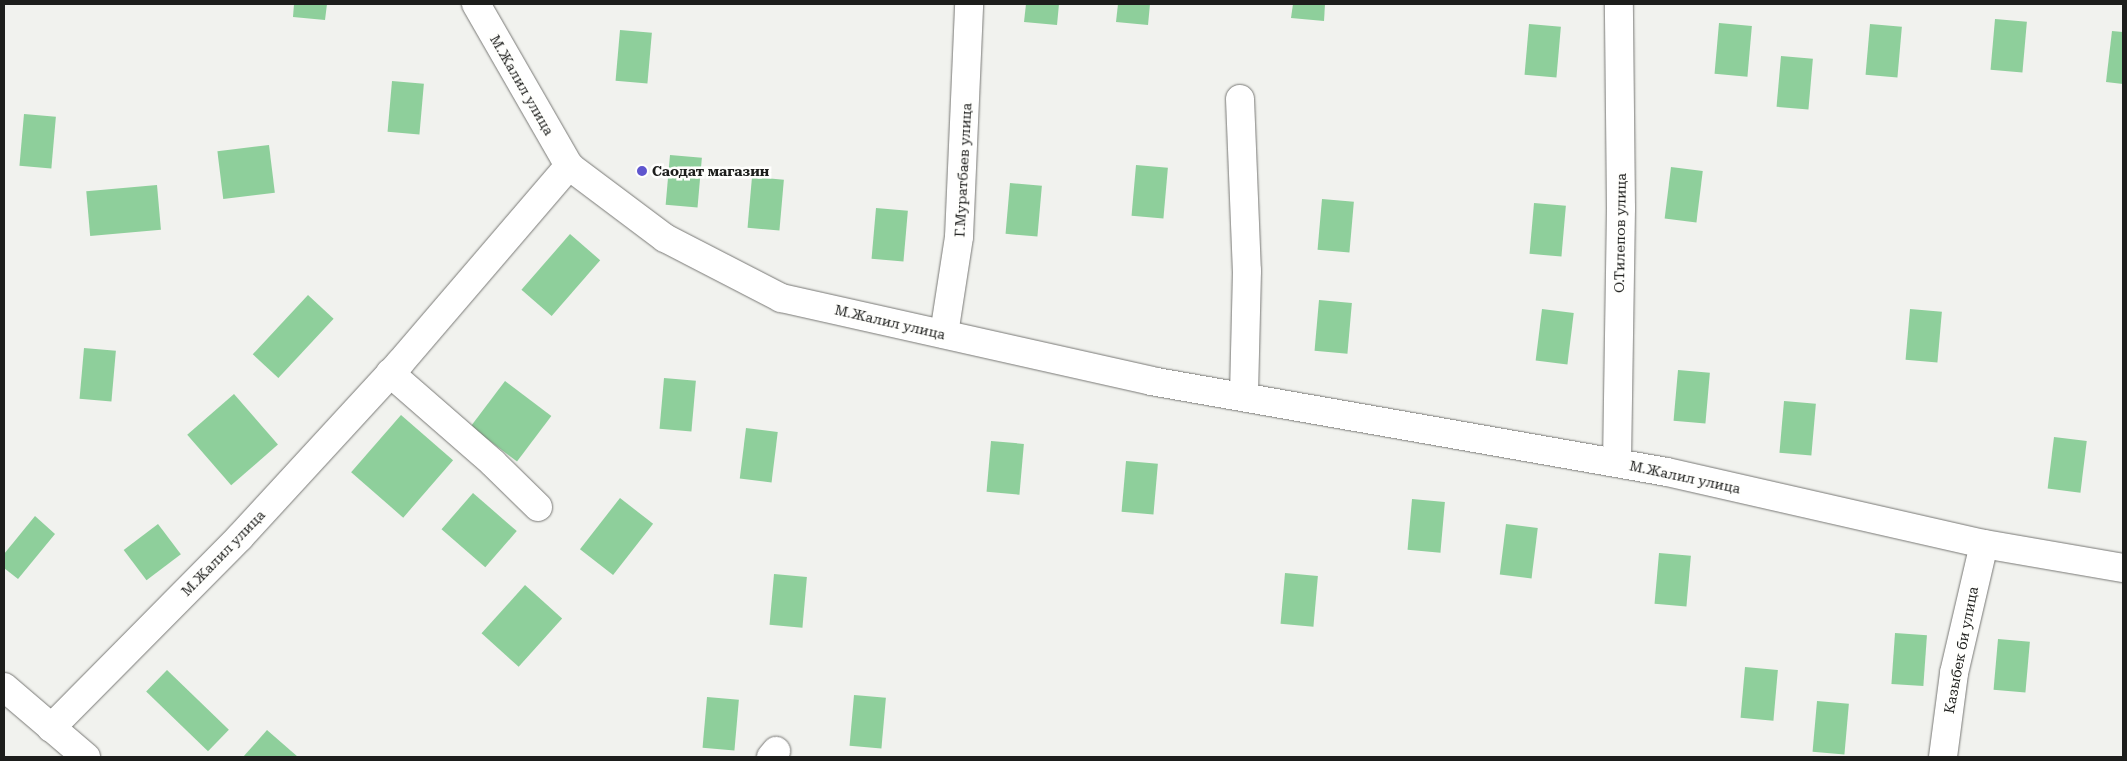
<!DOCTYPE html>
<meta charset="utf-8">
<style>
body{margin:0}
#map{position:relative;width:2127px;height:761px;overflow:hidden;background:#f1f2ee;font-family:"Roboto Serif",serif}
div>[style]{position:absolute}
.building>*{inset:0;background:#8ecf9b;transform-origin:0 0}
.roads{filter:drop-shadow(0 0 1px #787875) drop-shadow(0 0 1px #787875)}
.street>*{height:28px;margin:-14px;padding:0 14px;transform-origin:14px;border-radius:14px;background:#fff}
.secondary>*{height:28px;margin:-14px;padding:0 14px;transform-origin:14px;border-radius:14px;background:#fff}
.dots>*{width:14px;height:14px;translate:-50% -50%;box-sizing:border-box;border:2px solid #fffffd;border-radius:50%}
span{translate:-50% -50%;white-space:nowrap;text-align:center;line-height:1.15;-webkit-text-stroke:5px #fffffd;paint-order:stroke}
.street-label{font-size:14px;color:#1d1e1c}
.poi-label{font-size:14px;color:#1d1e1c;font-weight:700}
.left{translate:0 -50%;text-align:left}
.frame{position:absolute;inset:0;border:5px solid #1d1e1c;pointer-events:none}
</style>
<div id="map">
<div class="building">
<i style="clip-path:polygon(294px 4px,327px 4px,325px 20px,293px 17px)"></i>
<i style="clip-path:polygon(1026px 4px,1059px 4px,1057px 25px,1024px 22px)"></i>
<i style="clip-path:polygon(1118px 4px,1150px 4px,1148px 25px,1116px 22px)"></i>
<i style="clip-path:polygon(1293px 4px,1325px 4px,1324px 21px,1291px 18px)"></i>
<i style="left:1995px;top:19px;width:32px;height:51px;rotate:5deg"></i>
<i style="left:1719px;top:23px;width:33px;height:51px;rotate:5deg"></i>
<i style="left:1529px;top:24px;width:32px;height:51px;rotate:5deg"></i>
<i style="left:1870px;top:24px;width:32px;height:51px;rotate:5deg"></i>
<i style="left:620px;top:30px;width:32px;height:51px;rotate:5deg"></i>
<i style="clip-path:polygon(2112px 31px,2123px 32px,2123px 84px,2106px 82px)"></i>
<i style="left:1781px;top:56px;width:32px;height:51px;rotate:5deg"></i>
<i style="left:392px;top:81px;width:32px;height:51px;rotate:5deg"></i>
<i style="left:24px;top:114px;width:32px;height:52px;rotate:5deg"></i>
<i style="left:269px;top:145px;width:48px;height:52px;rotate:83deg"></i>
<i style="left:670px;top:155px;width:32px;height:50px;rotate:5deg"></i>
<i style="left:1136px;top:165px;width:32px;height:51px;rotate:5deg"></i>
<i style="left:1671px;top:167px;width:32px;height:52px;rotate:7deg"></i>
<i style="left:752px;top:177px;width:32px;height:51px;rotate:5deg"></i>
<i style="left:1010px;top:183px;width:32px;height:51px;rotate:5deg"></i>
<i style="left:157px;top:185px;width:45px;height:71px;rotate:85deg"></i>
<i style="left:1322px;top:199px;width:32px;height:51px;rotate:5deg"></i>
<i style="left:1534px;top:203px;width:32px;height:51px;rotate:5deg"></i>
<i style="left:876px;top:208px;width:32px;height:51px;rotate:5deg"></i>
<i style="left:570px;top:234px;width:40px;height:74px;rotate:41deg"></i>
<i style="left:308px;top:295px;width:35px;height:81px;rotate:43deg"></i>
<i style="left:1319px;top:300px;width:33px;height:51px;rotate:5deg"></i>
<i style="left:1542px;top:309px;width:32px;height:52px;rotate:7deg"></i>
<i style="left:1910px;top:309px;width:32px;height:51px;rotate:5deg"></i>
<i style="left:84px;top:348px;width:32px;height:51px;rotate:5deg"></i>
<i style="left:1678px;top:370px;width:32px;height:51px;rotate:5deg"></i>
<i style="left:664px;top:378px;width:32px;height:51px;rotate:5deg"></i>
<i style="left:505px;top:381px;width:58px;height:57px;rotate:37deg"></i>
<i style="left:234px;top:394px;width:67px;height:62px;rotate:49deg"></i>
<i style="left:1784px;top:401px;width:32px;height:52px;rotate:5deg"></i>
<i style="left:401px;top:415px;width:69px;height:76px;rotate:41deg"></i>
<i style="left:746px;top:428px;width:32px;height:51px;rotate:7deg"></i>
<i style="left:2054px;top:437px;width:33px;height:52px;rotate:7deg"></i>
<i style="left:991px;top:441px;width:33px;height:51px;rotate:5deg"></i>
<i style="left:1126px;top:461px;width:32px;height:51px;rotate:5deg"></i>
<i style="left:473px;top:493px;width:58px;height:48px;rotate:41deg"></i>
<i style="left:620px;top:498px;width:42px;height:65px;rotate:38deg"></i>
<i style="left:1412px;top:499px;width:33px;height:51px;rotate:5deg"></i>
<i style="clip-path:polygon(35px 516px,55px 534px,18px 579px,4px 568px,4px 554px)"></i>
<i style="left:158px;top:524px;width:38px;height:43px;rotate:53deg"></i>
<i style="left:1506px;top:524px;width:32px;height:51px;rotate:7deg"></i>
<i style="left:1659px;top:553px;width:32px;height:51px;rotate:5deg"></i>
<i style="left:1285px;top:573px;width:33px;height:51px;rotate:5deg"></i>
<i style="left:774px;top:574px;width:33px;height:51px;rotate:5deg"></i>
<i style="left:525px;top:585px;width:50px;height:65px;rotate:42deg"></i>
<i style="left:1895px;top:633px;width:32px;height:51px;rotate:4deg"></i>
<i style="left:1998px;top:639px;width:32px;height:51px;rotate:5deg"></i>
<i style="left:1745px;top:667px;width:33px;height:51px;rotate:5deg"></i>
<i style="left:167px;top:670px;width:86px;height:30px;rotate:44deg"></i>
<i style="left:854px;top:695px;width:32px;height:51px;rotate:5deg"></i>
<i style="left:707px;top:697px;width:32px;height:51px;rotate:5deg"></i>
<i style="left:1817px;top:701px;width:32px;height:51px;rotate:5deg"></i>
<i style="clip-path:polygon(267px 730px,298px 757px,243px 757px)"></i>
</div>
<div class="roads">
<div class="street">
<i style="left:476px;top:4px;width:187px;rotate:60.1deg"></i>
<i style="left:569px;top:166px;width:120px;rotate:36.9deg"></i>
<i style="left:665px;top:238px;width:131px;rotate:27.3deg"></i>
<i style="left:781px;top:298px;width:379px;rotate:12.6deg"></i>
<i style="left:1151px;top:381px;width:524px;rotate:10deg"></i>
<i style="left:1667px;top:472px;width:325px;rotate:12.8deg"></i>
<i style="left:1984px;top:544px;width:141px;rotate:9.8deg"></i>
<i style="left:1240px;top:99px;width:172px;rotate:87.7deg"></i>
<i style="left:1247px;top:271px;width:126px;rotate:91.4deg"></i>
<i style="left:944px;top:334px;width:98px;rotate:-81.2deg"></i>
<i style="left:959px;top:237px;width:233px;rotate:-87.5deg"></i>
<i style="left:390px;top:373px;width:137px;rotate:41.1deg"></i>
<i style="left:493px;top:463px;width:63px;rotate:44.4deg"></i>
<i style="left:1617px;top:463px;width:255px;rotate:-89.1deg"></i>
<i style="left:1621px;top:208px;width:204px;rotate:-90.6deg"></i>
<i style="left:51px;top:728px;width:269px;rotate:-45.3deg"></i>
<i style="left:240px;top:537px;width:236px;rotate:-47.4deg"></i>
<i style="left:400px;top:363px;width:260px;rotate:-49.4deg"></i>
<i style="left:771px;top:757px;width:8px;rotate:-50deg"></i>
<i style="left:1943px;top:757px;width:85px;rotate:-82.5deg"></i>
<i style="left:1954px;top:673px;width:132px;rotate:-76.9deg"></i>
</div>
<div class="secondary">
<i style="left:4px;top:687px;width:108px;rotate:40.5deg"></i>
</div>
</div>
<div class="dots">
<i style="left:642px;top:171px;background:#5f56ce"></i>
</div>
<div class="street-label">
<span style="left:522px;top:85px;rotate:60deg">М.Жалил улица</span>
<span style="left:963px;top:170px;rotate:-87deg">Г.Муратбаев улица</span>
<span style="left:1620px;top:233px;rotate:-89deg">О.Тилепов улица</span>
<span style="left:890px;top:322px;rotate:13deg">М.Жалил улица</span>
<span style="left:1685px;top:477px;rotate:12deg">М.Жалил улица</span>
<span style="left:223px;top:553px;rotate:-46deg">М.Жалил улица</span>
<span style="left:1961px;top:650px;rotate:-79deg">Казыбек би улица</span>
</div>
<div class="poi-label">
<span class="left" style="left:652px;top:171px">Саодат магазин</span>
</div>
<div class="frame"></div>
</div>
